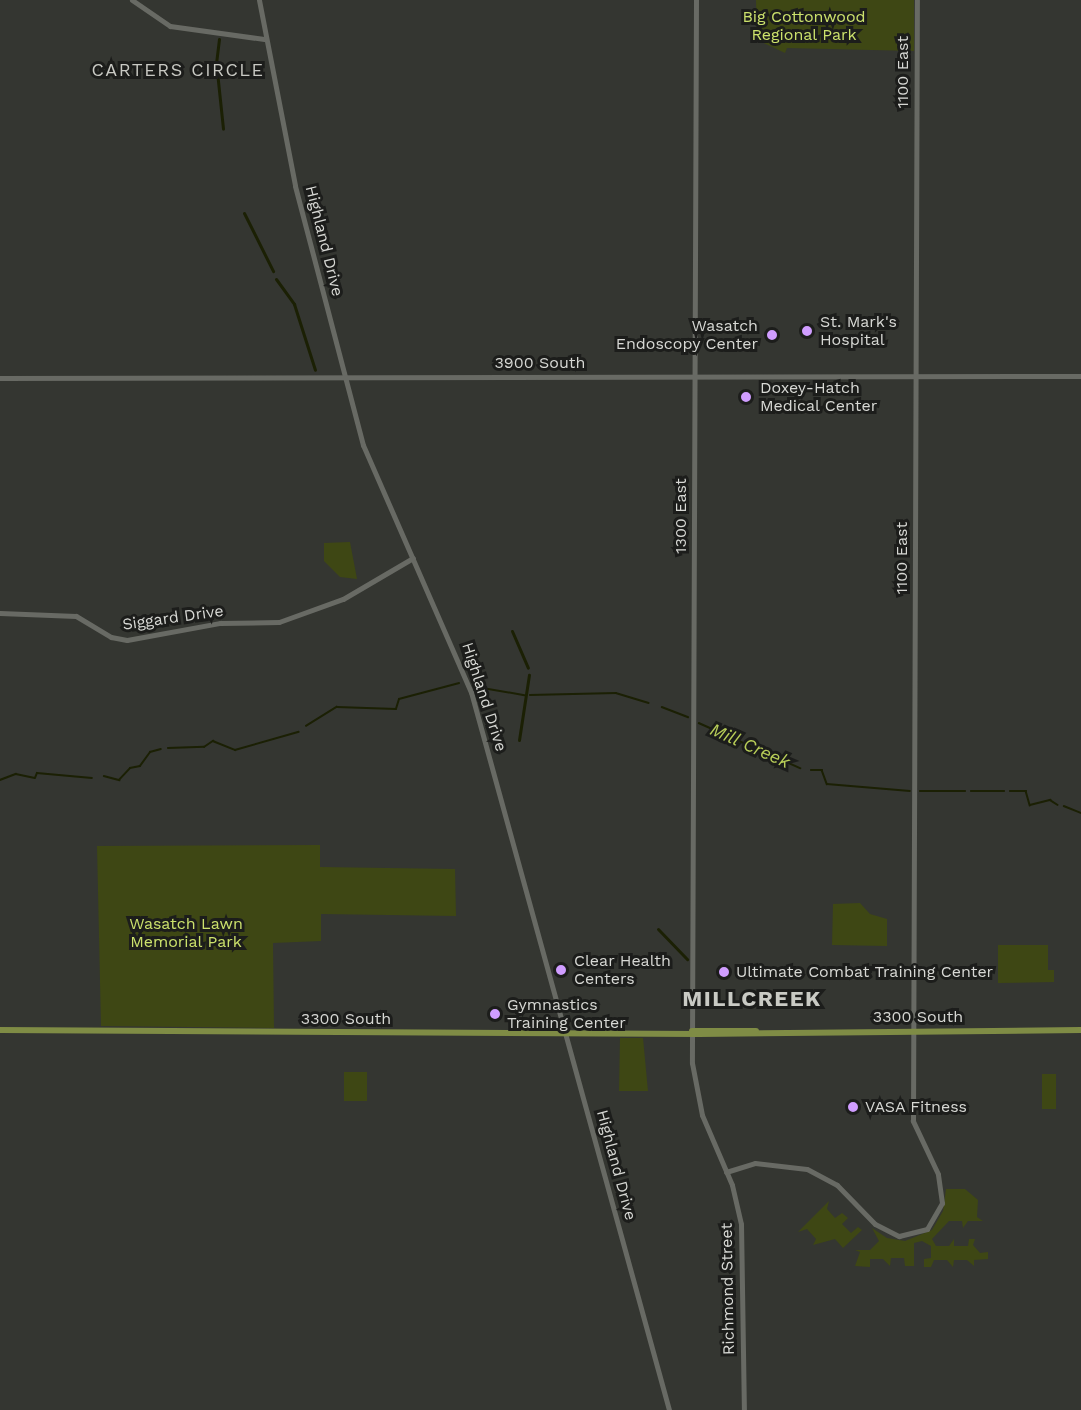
<!DOCTYPE html>
<style>
body{margin:0}
#map{position:relative;width:1081px;height:1410px;overflow:hidden;background:#343631;font-family:"Work Sans",sans-serif}
div>[style]{position:absolute}
.green>*{inset:0;background:#3e4714;transform-origin:0 0}
.stream>*{height:1.5px;margin:-0.75px;padding:0 0.75px;transform-origin:0.75px;border-radius:0.75px;background:#1b2004}
.canal>*{height:3px;margin:-1.5px;padding:0 1.5px;transform-origin:1.5px;border-radius:1.5px;background:#1b2004}
.secondary>*{height:5px;margin:-2.5px;padding:0 2.5px;transform-origin:2.5px;border-radius:2.5px;background:#686a64}
.primary>*{height:6px;margin:-3px;padding:0 3px;transform-origin:3px;border-radius:3px;background:#7f8c45}
.dots>*{width:16px;height:16px;translate:-50% -50%;box-sizing:border-box;border:3px solid #1c1d1b;border-radius:50%}
span{translate:-50% -50%;white-space:nowrap;text-align:center;line-height:1.15;-webkit-text-stroke:6px #1c1d1b;paint-order:stroke}
.park-label{font-size:16px;color:#cce26c}
.street-label{font-size:16px;color:#d7d8d4}
.poi-label{font-size:16px;color:#d7d8d4}
.left{translate:0 -50%;text-align:left}
.right{translate:-100% -50%;text-align:right}
.neighbourhood-label{font-size:18px;color:#c9cac4;letter-spacing:1.5px}
.water-label{font-size:18px;color:#b8ce58;font-style:italic}
.district-label{font-size:22px;color:#c9cac4;font-weight:700;letter-spacing:1.5px}
</style>
<div id="map">
<div class="green">
<i style="clip-path:polygon(756px 0,914px 0,914px 51px,787px 48px,785px 53px,757px 40px)"></i>
<i style="clip-path:polygon(350px 542px,357px 579px,340px 577px,324px 561px,324px 543px)"></i>
<i style="clip-path:polygon(320px 845px,320px 867px,455px 869px,456px 916px,321px 914px,321px 941px,273px 943px,274px 1028px,101px 1026px,97px 846px)"></i>
<i style="clip-path:polygon(860px 903px,870px 914px,887px 919px,887px 946px,832px 945px,833px 904px)"></i>
<i style="clip-path:polygon(998px 945px,1048px 945px,1048px 970px,1054px 970px,1054px 982px,998px 983px)"></i>
<i style="clip-path:polygon(620px 1038px,643px 1038px,648px 1091px,619px 1091px)"></i>
<i style="left:344px;top:1072px;width:23px;height:29px"></i>
<i style="left:1042px;top:1074px;width:14px;height:35px"></i>
<i style="clip-path:polygon(946px 1189px,965px 1189px,978px 1200px,977px 1217px,983px 1221px,968px 1221px,963px 1228px,962px 1221px,949px 1221px,932px 1239px,936px 1246px,949px 1246px,954px 1239px,954px 1246px,968px 1246px,969px 1239px,975px 1239px,973px 1245px,980px 1253px,988px 1252px,988px 1259px,974px 1260px,974px 1266px,967px 1260px,954px 1260px,953px 1267px,947px 1260px,934px 1260px,931px 1267px,924px 1267px,924px 1259px,931px 1258px,931px 1246px,922px 1241px,914px 1243px,914px 1266px,905px 1266px,904px 1258px,891px 1258px,890px 1266px,883px 1259px,870px 1259px,870px 1267px,855px 1266px,860px 1252px,855px 1250px,870px 1250px,879px 1241px,872px 1228px,887px 1238px,905px 1241px,932px 1230px,943px 1211px)"></i>
<i style="clip-path:polygon(829px 1201px,827px 1209px,835px 1218px,842px 1213px,848px 1218px,842px 1224px,851px 1233px,858px 1227px,862px 1230px,843px 1248px,835px 1239px,813px 1245px,816px 1239px,807px 1229px,798px 1232px)"></i>
</div>
<div class="stream">
<i style="left:477px;top:687px;width:48px;rotate:9.7deg"></i>
<i style="left:530px;top:695px;width:86px;rotate:-1.3deg"></i>
<i style="left:616px;top:693px;width:34px;rotate:17deg"></i>
<i style="left:662px;top:707px;width:28px;rotate:21deg"></i>
<i style="left:699px;top:723px;width:111px;rotate:24deg"></i>
<i style="left:306px;top:726px;width:36px;rotate:-32deg"></i>
<i style="left:337px;top:707px;width:59px;rotate:1.9deg"></i>
<i style="left:396px;top:709px;width:10px;rotate:-73deg"></i>
<i style="left:399px;top:699px;width:62px;rotate:-14.9deg"></i>
<i style="left:168px;top:748px;width:36px;rotate:-2deg"></i>
<i style="left:204px;top:747px;width:11px;rotate:-34deg"></i>
<i style="left:213px;top:741px;width:24px;rotate:22deg"></i>
<i style="left:235px;top:750px;width:66px;rotate:-15.9deg"></i>
<i style="left:811px;top:770px;width:11px"></i>
<i style="left:822px;top:770px;width:15px;rotate:70deg"></i>
<i style="left:827px;top:784px;width:83px;rotate:4.8deg"></i>
<i style="left:104px;top:776px;width:16px;rotate:15deg"></i>
<i style="left:119px;top:780px;width:16px;rotate:-47deg"></i>
<i style="left:130px;top:768px;width:10px;rotate:-11deg"></i>
<i style="left:140px;top:766px;width:17px;rotate:-54deg"></i>
<i style="left:150px;top:752px;width:11px;rotate:-15deg"></i>
<i style="left:0;top:780px;width:17px;rotate:-21deg"></i>
<i style="left:16px;top:774px;width:19px;rotate:12deg"></i>
<i style="left:35px;top:778px;width:5px;rotate:-68deg"></i>
<i style="left:37px;top:773px;width:55px;rotate:5.2deg"></i>
<i style="left:920px;top:791px;width:45px"></i>
<i style="left:971px;top:791px;width:33px"></i>
<i style="left:1010px;top:791px;width:16px"></i>
<i style="left:1026px;top:791px;width:15px;rotate:74deg"></i>
<i style="left:1030px;top:805px;width:21px;rotate:-14deg"></i>
<i style="left:1050px;top:800px;width:9px;rotate:32deg"></i>
<i style="left:1064px;top:806px;width:18px;rotate:22deg"></i>
</div>
<div class="canal">
<i style="left:219px;top:39px;width:23px;rotate:97deg"></i>
<i style="left:216px;top:62px;width:67px;rotate:84deg"></i>
<i style="left:244px;top:213px;width:65px;rotate:63.4deg"></i>
<i style="left:276px;top:279px;width:31px;rotate:54deg"></i>
<i style="left:294px;top:304px;width:69px;rotate:72.3deg"></i>
<i style="left:512px;top:631px;width:40px;rotate:66.6deg"></i>
<i style="left:519px;top:740px;width:66px;rotate:-81.3deg"></i>
<i style="left:658px;top:929px;width:42px;rotate:46deg"></i>
</div>
<div class="secondary">
<i style="left:132px;top:0;width:46px;rotate:34.4deg"></i>
<i style="left:170px;top:26px;width:95px;rotate:7.9deg"></i>
<i style="left:259px;top:0;width:189px;rotate:79deg"></i>
<i style="left:295px;top:186px;width:268px;rotate:75.3deg"></i>
<i style="left:363px;top:445px;width:270px;rotate:66.4deg"></i>
<i style="left:471px;top:692px;width:745px;rotate:74.58deg"></i>
<i style="left:696px;top:0;width:1063px;rotate:90.22deg"></i>
<i style="left:692px;top:1063px;width:53px;rotate:79.1deg"></i>
<i style="left:702px;top:1115px;width:76px;rotate:66.8deg"></i>
<i style="left:732px;top:1185px;width:40px;rotate:77deg"></i>
<i style="left:741px;top:1224px;width:186px;rotate:89.1deg"></i>
<i style="left:0;top:378px;width:1081px;rotate:-0.11deg"></i>
<i style="left:0;top:613px;width:76px;rotate:2.3deg"></i>
<i style="left:76px;top:616px;width:41px;rotate:31deg"></i>
<i style="left:111px;top:637px;width:16px;rotate:11deg"></i>
<i style="left:127px;top:640px;width:95px;rotate:-10.4deg"></i>
<i style="left:220px;top:623px;width:59px;rotate:-1deg"></i>
<i style="left:279px;top:622px;width:68px;rotate:-19.8deg"></i>
<i style="left:343px;top:599px;width:81px;rotate:-30.4deg"></i>
<i style="left:726px;top:1172px;width:30px;rotate:-17deg"></i>
<i style="left:755px;top:1163px;width:52px;rotate:6.6deg"></i>
<i style="left:807px;top:1169px;width:34px;rotate:28deg"></i>
<i style="left:837px;top:1185px;width:54px;rotate:45.7deg"></i>
<i style="left:875px;top:1224px;width:27px;rotate:27deg"></i>
<i style="left:899px;top:1236px;width:29px;rotate:-14deg"></i>
<i style="left:927px;top:1229px;width:30px;rotate:-60deg"></i>
<i style="left:942px;top:1203px;width:29px;rotate:-98deg"></i>
<i style="left:938px;top:1174px;width:59px;rotate:-115.3deg"></i>
<i style="left:913px;top:1121px;width:1121px;rotate:-89.8deg"></i>
</div>
<div class="primary">
<i style="left:0;top:1030px;width:699px;rotate:0.33deg"></i>
<i style="left:699px;top:1034px;width:382px;rotate:-0.6deg"></i>
<i style="left:692px;top:1031px;width:64px"></i>
</div>
<div class="dots">
<i style="left:807px;top:331px;background:#d09dff"></i>
<i style="left:772px;top:335px;background:#d09dff"></i>
<i style="left:746px;top:397px;background:#d09dff"></i>
<i style="left:561px;top:970px;background:#d09dff"></i>
<i style="left:724px;top:972px;background:#d09dff"></i>
<i style="left:495px;top:1014px;background:#d09dff"></i>
<i style="left:853px;top:1107px;background:#d09dff"></i>
</div>
<div class="park-label">
<span style="left:804px;top:26px">Big Cottonwood<br>Regional Park</span>
<span style="left:186px;top:933px">Wasatch Lawn<br>Memorial Park</span>
</div>
<div class="street-label">
<span style="left:903px;top:72px;rotate:-90deg">1100 East</span>
<span style="left:324px;top:241px;rotate:76deg">Highland Drive</span>
<span style="left:540px;top:363px">3900 South</span>
<span style="left:681px;top:516px;rotate:-90deg">1300 East</span>
<span style="left:902px;top:558px;rotate:-90deg">1100 East</span>
<span style="left:173px;top:618px;rotate:-8deg">Siggard Drive</span>
<span style="left:484px;top:697px;rotate:72deg">Highland Drive</span>
<span style="left:918px;top:1017px">3300 South</span>
<span style="left:346px;top:1019px">3300 South</span>
<span style="left:616px;top:1165px;rotate:75deg">Highland Drive</span>
<span style="left:728px;top:1289px;rotate:-91deg">Richmond Street</span>
</div>
<div class="poi-label">
<span class="left" style="left:820px;top:331px">St. Mark's<br>Hospital</span>
<span class="right" style="left:758px;top:335px">Wasatch<br>Endoscopy Center</span>
<span class="left" style="left:760px;top:397px">Doxey-Hatch<br>Medical Center</span>
<span class="left" style="left:574px;top:970px">Clear Health<br>Centers</span>
<span class="left" style="left:736px;top:972px">Ultimate Combat Training Center</span>
<span class="left" style="left:507px;top:1014px">Gymnastics<br>Training Center</span>
<span class="left" style="left:865px;top:1107px">VASA Fitness</span>
</div>
<div class="neighbourhood-label">
<span style="left:178px;top:70px">CARTERS CIRCLE</span>
</div>
<div class="water-label">
<span style="left:750px;top:746px;rotate:24deg">Mill Creek</span>
</div>
<div class="district-label">
<span style="left:752px;top:999px">MILLCREEK</span>
</div>
</div>
